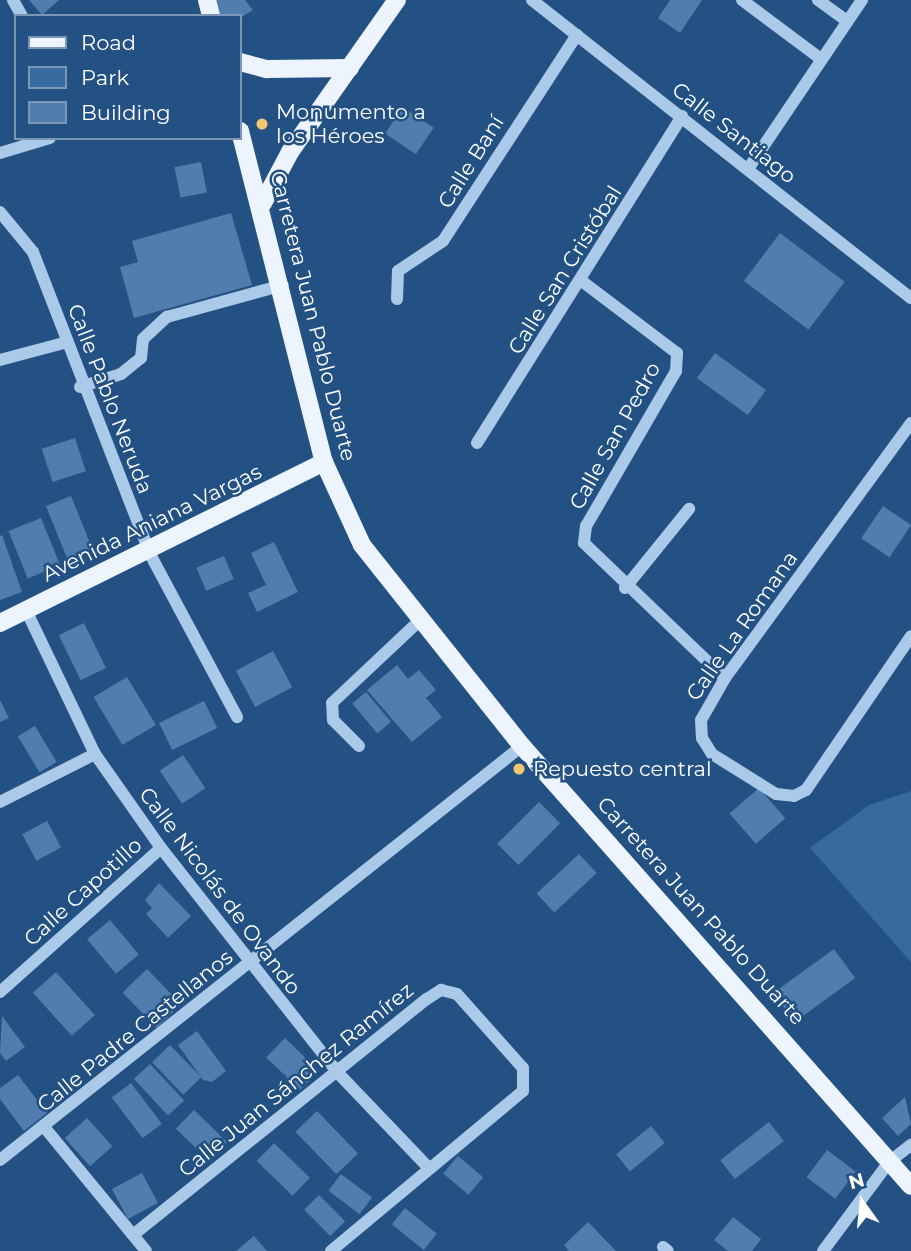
<!DOCTYPE html>
<meta charset="utf-8">
<style>
body{margin:0}
#map{position:relative;width:911px;height:1251px;overflow:hidden;background:#235183;font-family:Montserrat,sans-serif}
div>[style]{position:absolute}
.green>*{inset:0;background:#376ba0}
.building>*{inset:0;background:#507dad;transform-origin:0 0}
.minor>*{height:12px;margin:-6px;padding:0 6px;transform-origin:6px;border-radius:6px;background:#abc9e8}
.major>*{height:18px;margin:-9px;padding:0 9px;transform-origin:9px;border-radius:9px;background:#edf4fe}
.dots>*{width:19px;height:19px;translate:-50% -50%;box-sizing:border-box;border:4px solid #235183;border-radius:50%}
span{translate:-50% -50%;white-space:nowrap;text-align:center;line-height:1.15;-webkit-text-stroke:5px #235183;paint-order:stroke}
.poi-label{font-size:21px;color:#fff}
.left{translate:0 -50%;text-align:left}
.street-label{font-size:21px;color:#fff}
.legend{position:absolute;left:14px;top:14px;width:228px;height:126px;box-sizing:border-box;background:#235183;border:2px solid #7b97b5;margin:0;padding:9px 12px;list-style:none;font-size:21px;color:#fff}
.legend li{display:flex;align-items:center;gap:14px;height:35px}
.legend b{width:35px;border:2px solid #7b97b5}
.north{position:absolute;left:827px;top:1167px;width:70px;height:70px;-webkit-text-stroke:5px #235183;paint-order:stroke;rotate:345deg;font-size:19px;font-weight:700;line-height:28px;text-align:center;color:#fff}
.north::after{content:'';display:block;margin:auto;width:24px;height:32px;background:#fff;clip-path:polygon(50% 0,100% 100%,50% 72%,0 100%)}
</style>
<div id="map">
<div class="green">
<i style="clip-path:polygon(911px 791px,911px 962px,810px 848px,869px 805px)"></i>
</div>
<div class="building">
<i style="clip-path:polygon(29px 0,59px 0,42px 15px)"></i>
<i style="clip-path:polygon(212px 0,245px 0,253px 10px,240px 18px,217px 16px)"></i>
<i style="clip-path:polygon(670px 0,702px 0,680px 33px,658px 18px)"></i>
<i style="left:403px;top:107px;width:37px;height:32px;rotate:34deg"></i>
<i style="left:201px;top:162px;width:31px;height:27px;rotate:79deg"></i>
<i style="clip-path:polygon(231px 213px,252px 285px,134px 318px,120px 267px,138px 262px,132px 241px)"></i>
<i style="left:780px;top:233px;width:81px;height:60px;rotate:37deg"></i>
<i style="left:715px;top:353px;width:63px;height:31px;rotate:36deg"></i>
<i style="left:75px;top:438px;width:35px;height:35px;rotate:72deg"></i>
<i style="left:71px;top:496px;width:57px;height:27px;rotate:68deg"></i>
<i style="left:883px;top:506px;width:34px;height:39px;rotate:34deg"></i>
<i style="left:41px;top:518px;width:51px;height:35px;rotate:68deg"></i>
<i style="clip-path:polygon(2px 535px,22px 592px,0 600px,0 536px)"></i>
<i style="clip-path:polygon(274px 542px,298px 592px,257px 612px,248px 593px,266px 585px,251px 553px)"></i>
<i style="left:224px;top:556px;width:25px;height:30px;rotate:67deg"></i>
<i style="left:84px;top:623px;width:50px;height:28px;rotate:64deg"></i>
<i style="left:273px;top:651px;width:41px;height:42px;rotate:62deg"></i>
<i style="clip-path:polygon(397px 665px,408px 679px,419px 670px,436px 690px,426px 698px,442px 717px,412px 742px,367px 690px)"></i>
<i style="left:127px;top:677px;width:56px;height:39px;rotate:59deg"></i>
<i style="left:366px;top:692px;width:39px;height:18px;rotate:50deg"></i>
<i style="clip-path:polygon(0 700px,9px 718px,0 722px)"></i>
<i style="left:204px;top:701px;width:30px;height:50px;rotate:64deg"></i>
<i style="left:35px;top:726px;width:42px;height:20px;rotate:59deg"></i>
<i style="left:183px;top:755px;width:40px;height:28px;rotate:56deg"></i>
<i style="left:759px;top:788px;width:40px;height:39px;rotate:49deg"></i>
<i style="left:539px;top:802px;width:30px;height:59px;rotate:45deg"></i>
<i style="left:47px;top:821px;width:30px;height:28px;rotate:62deg"></i>
<i style="left:579px;top:854px;width:26px;height:58px;rotate:47deg"></i>
<i style="clip-path:polygon(159px 883px,191px 916px,168px 938px,146px 914px,152px 908px,145px 900px)"></i>
<i style="left:110px;top:920px;width:45px;height:30px;rotate:50deg"></i>
<i style="left:834px;top:949px;width:36px;height:75px;rotate:54deg"></i>
<i style="left:147px;top:969px;width:49px;height:34px;rotate:46deg"></i>
<i style="left:56px;top:972px;width:58px;height:31px;rotate:48deg"></i>
<i style="clip-path:polygon(2px 1016px,25px 1047px,6px 1061px,0 1053px)"></i>
<i style="clip-path:polygon(197px 1031px,226px 1071px,212px 1082px,203px 1080px,178px 1045px)"></i>
<i style="left:285px;top:1038px;width:47px;height:27px;rotate:44deg"></i>
<i style="left:170px;top:1045px;width:45px;height:25px;rotate:46deg"></i>
<i style="left:150px;top:1064px;width:50px;height:22px;rotate:47deg"></i>
<i style="clip-path:polygon(18px 1075px,47px 1113px,24px 1131px,0 1099px,0 1088px)"></i>
<i style="left:131px;top:1083px;width:51px;height:24px;rotate:53deg"></i>
<i style="clip-path:polygon(905px 1097px,911px 1124px,898px 1136px,882px 1118px)"></i>
<i style="left:194px;top:1110px;width:46px;height:26px;rotate:44deg"></i>
<i style="left:317px;top:1111px;width:59px;height:30px;rotate:46deg"></i>
<i style="left:87px;top:1118px;width:38px;height:30px;rotate:48deg"></i>
<i style="left:769px;top:1122px;width:24px;height:62px;rotate:52deg"></i>
<i style="left:651px;top:1126px;width:22px;height:45px;rotate:51deg"></i>
<i style="left:274px;top:1143px;width:50px;height:25px;rotate:44deg"></i>
<i style="left:827px;top:1150px;width:36px;height:34px;rotate:37deg"></i>
<i style="left:458px;top:1156px;width:33px;height:23px;rotate:40deg"></i>
<i style="left:142px;top:1173px;width:34px;height:34px;rotate:62deg"></i>
<i style="left:341px;top:1174px;width:39px;height:21px;rotate:37deg"></i>
<i style="left:319px;top:1195px;width:37px;height:21px;rotate:45deg"></i>
<i style="left:405px;top:1208px;width:41px;height:21px;rotate:39deg"></i>
<i style="clip-path:polygon(733px 1217px,761px 1239px,752px 1251px,728px 1251px,714px 1240px)"></i>
<i style="clip-path:polygon(588px 1222px,616px 1251px,569px 1251px,564px 1245px)"></i>
<i style="clip-path:polygon(254px 1236px,267px 1251px,236px 1251px)"></i>
</div>
<div class="minor">
<i style="left:13px;top:0;width:18px;rotate:61deg"></i>
<i style="left:532px;top:0;width:482px;rotate:38.2deg"></i>
<i style="left:742px;top:0;width:99px;rotate:36.8deg"></i>
<i style="left:818px;top:0;width:36px;rotate:36deg"></i>
<i style="left:0;top:153px;width:52px;rotate:-16.7deg"></i>
<i style="left:748px;top:169px;width:204px;rotate:-56deg"></i>
<i style="left:0;top:212px;width:52px;rotate:50.5deg"></i>
<i style="left:33px;top:252px;width:324px;rotate:68.8deg"></i>
<i style="left:150px;top:554px;width:185px;rotate:61.9deg"></i>
<i style="left:583px;top:282px;width:118px;rotate:37.1deg"></i>
<i style="left:677px;top:353px;width:18px;rotate:93deg"></i>
<i style="left:676px;top:371px;width:179px;rotate:120.1deg"></i>
<i style="left:586px;top:526px;width:17px;rotate:97deg"></i>
<i style="left:584px;top:543px;width:195px;rotate:43.8deg"></i>
<i style="left:397px;top:299px;width:28px;rotate:-88deg"></i>
<i style="left:398px;top:271px;width:54px;rotate:-33.7deg"></i>
<i style="left:443px;top:241px;width:246px;rotate:-57deg"></i>
<i style="left:0;top:360px;width:66px;rotate:-14.9deg"></i>
<i style="left:80px;top:387px;width:43px;rotate:-17.6deg"></i>
<i style="left:121px;top:374px;width:26px;rotate:-39deg"></i>
<i style="left:141px;top:358px;width:19px;rotate:-84deg"></i>
<i style="left:143px;top:339px;width:33px;rotate:-43deg"></i>
<i style="left:167px;top:317px;width:120px;rotate:-15.4deg"></i>
<i style="left:911px;top:423px;width:316px;rotate:126.1deg"></i>
<i style="left:725px;top:678px;width:48px;rotate:119.7deg"></i>
<i style="left:701px;top:720px;width:18px;rotate:87deg"></i>
<i style="left:702px;top:738px;width:19px;rotate:58deg"></i>
<i style="left:712px;top:754px;width:75px;rotate:32deg"></i>
<i style="left:776px;top:794px;width:18px;rotate:6deg"></i>
<i style="left:794px;top:796px;width:13px;rotate:-27deg"></i>
<i style="left:806px;top:790px;width:186px;rotate:-55.7deg"></i>
<i style="left:477px;top:443px;width:386px;rotate:-57.9deg"></i>
<i style="left:625px;top:588px;width:102px;rotate:-51deg"></i>
<i style="left:26px;top:610px;width:160px;rotate:64.4deg"></i>
<i style="left:95px;top:754px;width:115px;rotate:54.9deg"></i>
<i style="left:161px;top:848px;width:286px;rotate:51.8deg"></i>
<i style="left:338px;top:1073px;width:129px;rotate:46.3deg"></i>
<i style="left:359px;top:746px;width:37px;rotate:-135deg"></i>
<i style="left:333px;top:720px;width:17px;rotate:-93deg"></i>
<i style="left:332px;top:703px;width:121px;rotate:-43.3deg"></i>
<i style="left:0;top:802px;width:106px;rotate:-26.8deg"></i>
<i style="left:0;top:992px;width:216px;rotate:-41.8deg"></i>
<i style="left:45px;top:1128px;width:159px;rotate:50.6deg"></i>
<i style="left:0;top:1160px;width:666px;rotate:-38.42deg"></i>
<i style="left:133px;top:1235px;width:377px;rotate:-38.8deg"></i>
<i style="left:427px;top:999px;width:17px;rotate:-33deg"></i>
<i style="left:441px;top:990px;width:16px;rotate:14deg"></i>
<i style="left:457px;top:994px;width:99px;rotate:48.3deg"></i>
<i style="left:523px;top:1068px;width:23px;rotate:90deg"></i>
<i style="left:523px;top:1091px;width:250px;rotate:140.2deg"></i>
<i style="left:663px;top:1247px;width:6px;rotate:39deg"></i>
<i style="left:823px;top:1251px;width:111px;rotate:-53.4deg"></i>
<i style="left:889px;top:1162px;width:28px;rotate:-38deg"></i>
</div>
<div class="major">
<i style="left:207px;top:0;width:16px;rotate:76deg"></i>
<i style="left:240px;top:62px;width:28px;rotate:15deg"></i>
<i style="left:267px;top:69px;width:83px;rotate:-0.7deg"></i>
<i style="left:240px;top:131px;width:341px;rotate:75.8deg"></i>
<i style="left:324px;top:462px;width:91px;rotate:65.4deg"></i>
<i style="left:362px;top:545px;width:257px;rotate:51.5deg"></i>
<i style="left:522px;top:746px;width:587px;rotate:48.52deg"></i>
<i style="left:263px;top:203px;width:58px;rotate:-62.1deg"></i>
<i style="left:290px;top:152px;width:186px;rotate:-54.9deg"></i>
<i style="left:0;top:623px;width:362px;rotate:-26.4deg"></i>
</div>
<div class="dots">
<i style="left:262px;top:124px;background:#f3c76e"></i>
<i style="left:519px;top:769px;background:#f3c76e"></i>
</div>
<div class="poi-label">
<span class="left" style="left:276px;top:124px">Monumento a<br>los Héroes</span>
<span class="left" style="left:533px;top:769px">Repuesto central</span>
</div>
<div class="street-label">
<span style="left:734px;top:133px;rotate:38deg">Calle Santiago</span>
<span style="left:471px;top:162px;rotate:-58deg">Calle Baní</span>
<span style="left:565px;top:270px;rotate:-58deg">Calle San Cristóbal</span>
<span style="left:313px;top:316px;rotate:76deg">Carretera Juan Pablo Duarte</span>
<span style="left:110px;top:399px;rotate:69deg">Calle Pablo Neruda</span>
<span style="left:615px;top:436px;rotate:-61deg">Calle San Pedro</span>
<span style="left:152px;top:523px;rotate:-26deg">Avenida Aniana Vargas</span>
<span style="left:742px;top:626px;rotate:-55deg">Calle La Romana</span>
<span style="left:220px;top:891px;rotate:53deg">Calle Nicolás de Ovando</span>
<span style="left:83px;top:892px;rotate:-42deg">Calle Capotillo</span>
<span style="left:701px;top:911px;rotate:48deg">Carretera Juan Pablo Duarte</span>
<span style="left:135px;top:1031px;rotate:-39deg">Calle Padre Castellanos</span>
<span style="left:296px;top:1080px;rotate:-39deg">Calle Juan Sánchez Ramírez</span>
</div>
<ul class="legend">
<li><b style="height:9px;background:#edf4fe"></b>Road</li>
<li><b style="height:19px;background:#376ba0"></b>Park</li>
<li><b style="height:19px;background:#507dad"></b>Building</li>
</ul>
<div class="north">N</div>
</div>
